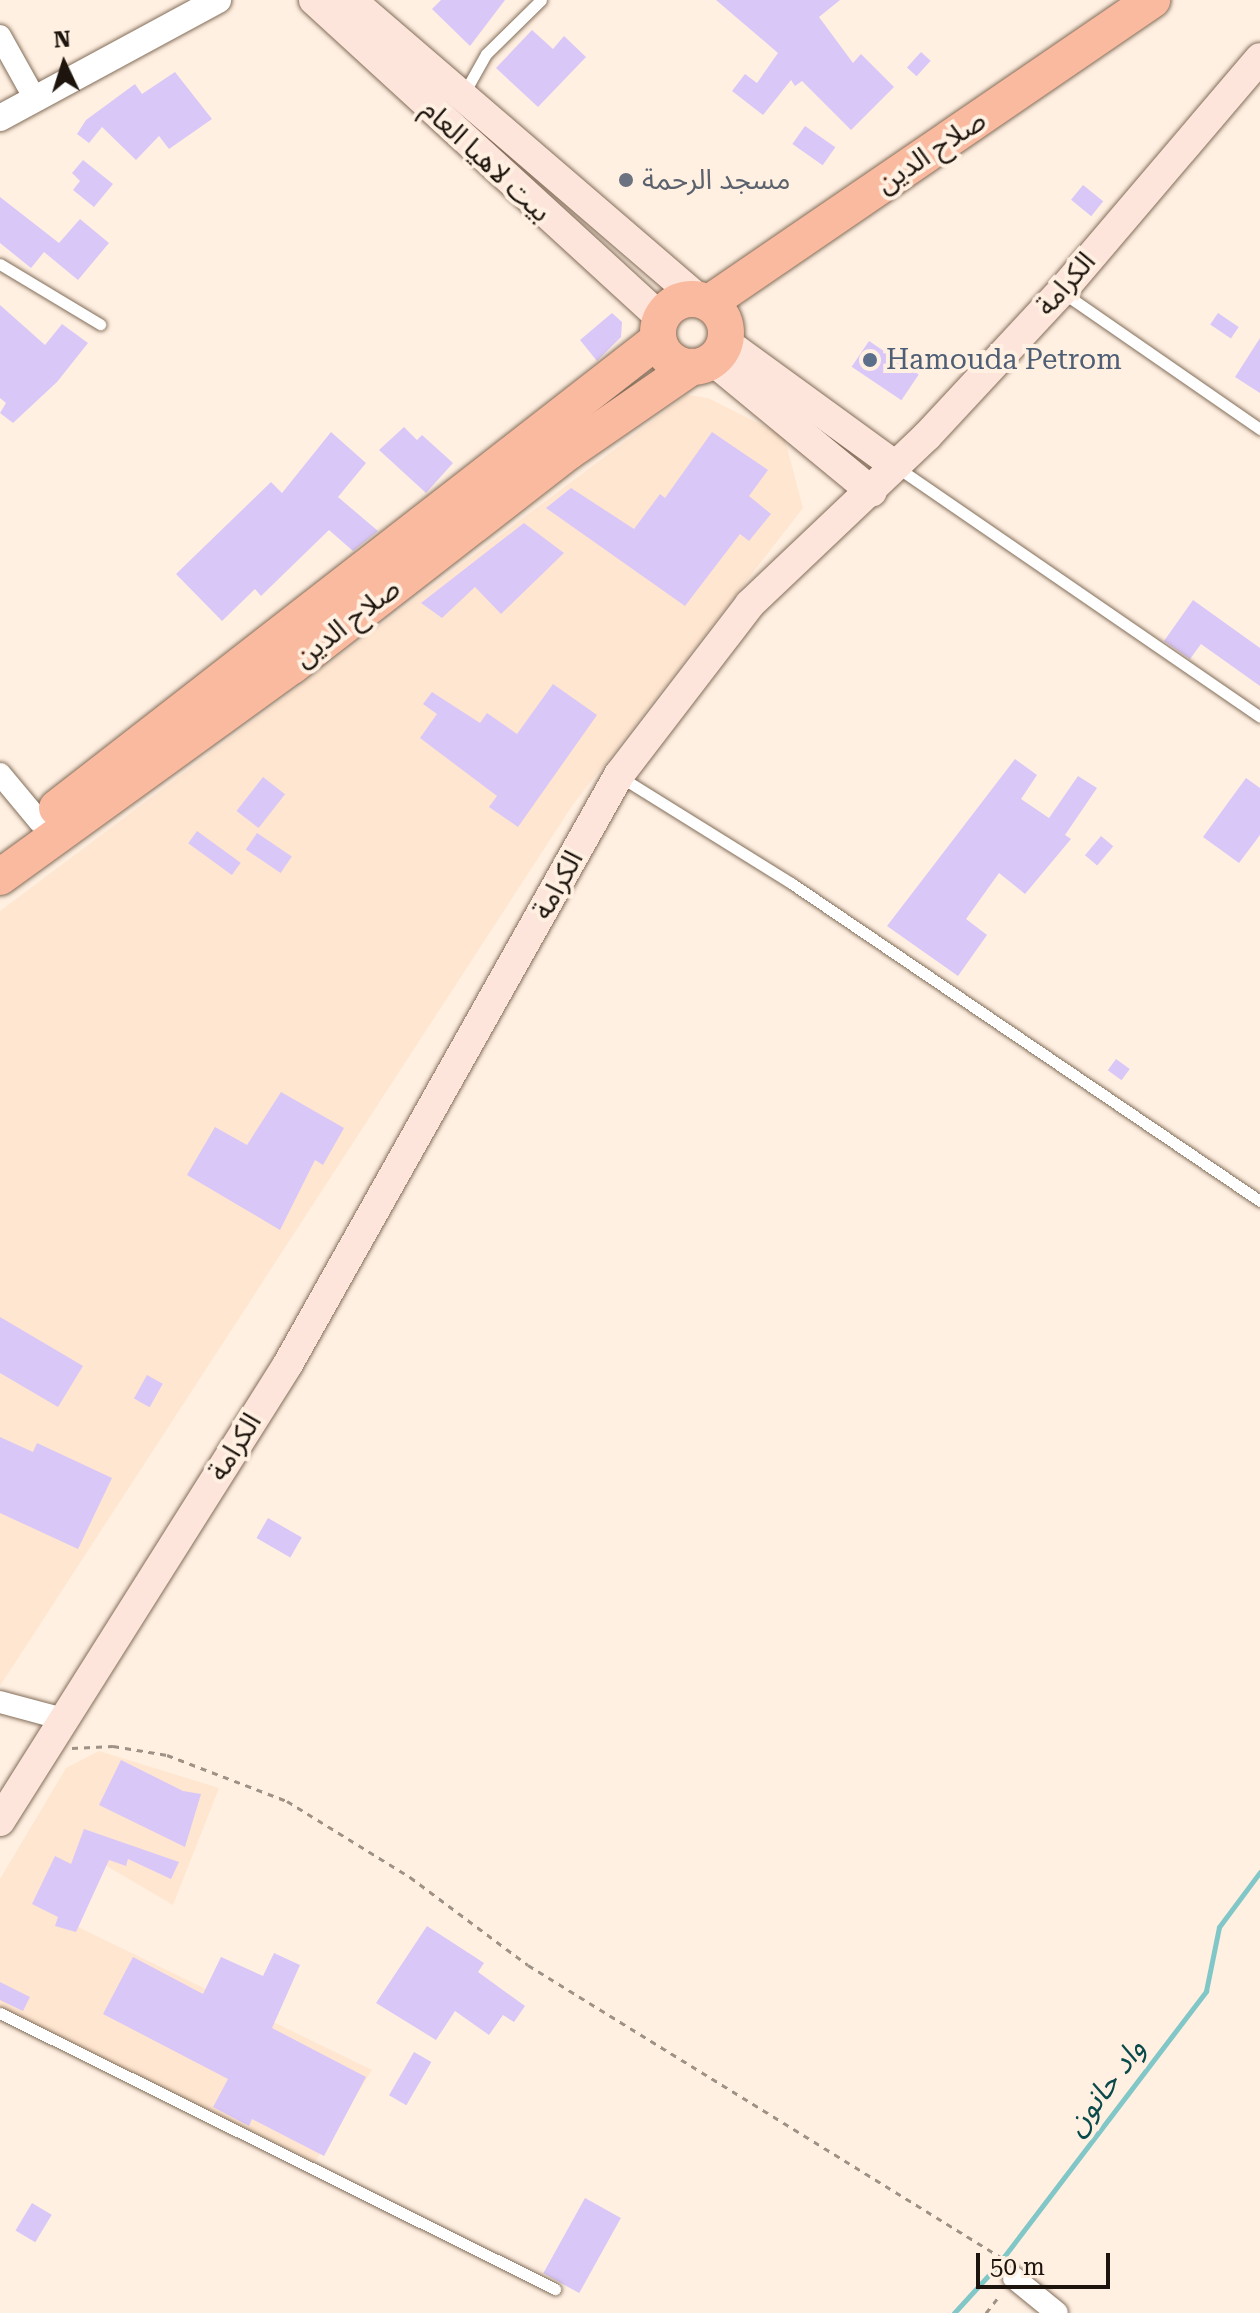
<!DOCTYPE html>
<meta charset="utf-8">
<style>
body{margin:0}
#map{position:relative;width:1260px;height:2313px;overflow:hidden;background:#fff0e2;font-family:"Roboto Serif","Noto Sans Arabic",serif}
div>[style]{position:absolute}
.built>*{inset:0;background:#ffe6d0}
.stream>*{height:5px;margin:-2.5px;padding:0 2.5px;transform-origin:2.5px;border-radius:2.5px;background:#82c7c8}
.building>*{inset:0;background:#d9c7f8;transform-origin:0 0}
.path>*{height:3px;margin-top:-1.5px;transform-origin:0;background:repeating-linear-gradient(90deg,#9e9286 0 6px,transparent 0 12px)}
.roads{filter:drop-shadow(0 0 2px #836d59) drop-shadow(0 0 2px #836d59)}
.service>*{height:11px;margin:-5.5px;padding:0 5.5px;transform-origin:5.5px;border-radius:5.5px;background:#fff}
.minor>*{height:22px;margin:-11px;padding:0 11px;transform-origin:11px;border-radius:11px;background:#fff}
.tertiary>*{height:26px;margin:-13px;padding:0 13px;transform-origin:13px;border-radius:13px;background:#fff}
.secondary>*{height:30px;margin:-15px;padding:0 15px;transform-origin:15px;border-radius:15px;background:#fde5db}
.trunk>*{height:36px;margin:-18px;padding:0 18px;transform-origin:18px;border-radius:18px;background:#faba9f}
.trunk>.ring{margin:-18px;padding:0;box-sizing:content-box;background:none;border:36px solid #faba9f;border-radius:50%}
.dots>*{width:22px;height:22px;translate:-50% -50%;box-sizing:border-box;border:4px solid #fff0e2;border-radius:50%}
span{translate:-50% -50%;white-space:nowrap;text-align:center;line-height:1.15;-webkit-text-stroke:8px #fff0e2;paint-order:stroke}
.street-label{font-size:28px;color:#1d150d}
.worship-label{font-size:28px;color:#5b616d}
.left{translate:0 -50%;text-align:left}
.service-label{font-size:28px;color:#4e5e75}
.water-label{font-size:30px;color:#094a4b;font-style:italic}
.north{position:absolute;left:24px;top:24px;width:80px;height:80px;-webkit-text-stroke:6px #fff0e2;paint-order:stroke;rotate:356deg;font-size:22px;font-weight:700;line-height:32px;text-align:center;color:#1d150d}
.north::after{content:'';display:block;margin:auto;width:28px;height:36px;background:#1d150d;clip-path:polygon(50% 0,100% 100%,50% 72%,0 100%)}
.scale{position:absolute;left:976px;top:2253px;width:134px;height:36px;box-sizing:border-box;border:4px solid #1d150d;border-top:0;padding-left:10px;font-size:24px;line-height:28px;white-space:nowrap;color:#1d150d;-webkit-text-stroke:6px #fff0e2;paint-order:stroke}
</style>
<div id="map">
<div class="built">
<i style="clip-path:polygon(687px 395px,708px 398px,784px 436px,803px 508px,572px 806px,0 1686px,0 911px)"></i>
<i style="clip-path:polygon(99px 1751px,219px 1788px,173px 1905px,105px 1865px,72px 1924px,372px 2070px,315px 2162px,0 2009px,0 1879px,66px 1768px)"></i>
</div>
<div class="stream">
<i style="left:954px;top:2313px;width:62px;rotate:-47.6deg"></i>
<i style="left:996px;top:2267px;width:347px;rotate:-52.7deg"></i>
<i style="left:1206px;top:1991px;width:65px;rotate:-78.5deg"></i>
<i style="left:1219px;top:1927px;width:69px;rotate:-53.3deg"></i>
</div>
<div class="building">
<i style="clip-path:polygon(441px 0,505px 0,470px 46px,432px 9px)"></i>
<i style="clip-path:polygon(716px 0,840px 0,819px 17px,853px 63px,861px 54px,894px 87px,851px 130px,802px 81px,795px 86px,791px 80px,763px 115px,732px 91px,745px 74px,757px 83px,778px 53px)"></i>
<i style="clip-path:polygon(532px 30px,553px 49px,564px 36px,586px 57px,538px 107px,496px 68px)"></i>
<i style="left:921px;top:52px;width:13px;height:21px;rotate:42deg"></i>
<i style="clip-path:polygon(175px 72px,212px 119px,169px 149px,159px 136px,136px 160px,102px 127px,89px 143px,77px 134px,86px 120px,135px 84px,142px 94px)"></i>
<i style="left:805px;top:126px;width:37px;height:22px;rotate:35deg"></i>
<i style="clip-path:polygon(83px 160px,113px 184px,94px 207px,73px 190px,80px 181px,72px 173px)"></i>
<i style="left:1083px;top:185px;width:26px;height:19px;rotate:39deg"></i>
<i style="clip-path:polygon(0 197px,59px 243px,80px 219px,109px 243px,78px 280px,44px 252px,31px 268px,0 243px)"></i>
<i style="clip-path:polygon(0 305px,45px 345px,62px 324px,88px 343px,57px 382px,13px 423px,0 413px,6px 403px,0 398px)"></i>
<i style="clip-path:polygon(612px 313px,622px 322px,621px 337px,597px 361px,580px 340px)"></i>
<i style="left:1218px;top:313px;width:25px;height:14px;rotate:34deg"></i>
<i style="clip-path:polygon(1260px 338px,1260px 393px,1235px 377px)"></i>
<i style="left:869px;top:341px;width:60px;height:31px;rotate:34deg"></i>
<i style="clip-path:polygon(404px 427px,417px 440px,422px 435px,453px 463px,426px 493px,379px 450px)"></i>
<i style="clip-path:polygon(331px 432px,366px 463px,338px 497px,378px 531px,353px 551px,329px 530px,261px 596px,255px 589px,222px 621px,176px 574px,271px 482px,282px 493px)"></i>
<i style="clip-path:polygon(712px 432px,768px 470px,749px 496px,771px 514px,749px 541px,740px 534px,685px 606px,546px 508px,571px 488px,634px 529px,660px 494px,665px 498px)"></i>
<i style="clip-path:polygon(524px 523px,564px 553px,501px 614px,475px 587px,442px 618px,421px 603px)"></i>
<i style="clip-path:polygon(1193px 600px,1260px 648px,1260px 686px,1201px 644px,1190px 659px,1164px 641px)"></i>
<i style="clip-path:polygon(553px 684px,597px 715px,518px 827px,489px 807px,497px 796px,420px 738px,437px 714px,423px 704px,432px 692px,480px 723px,487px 713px,517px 734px)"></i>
<i style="clip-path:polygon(1015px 759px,1037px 775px,1021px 799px,1049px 818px,1078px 776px,1097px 788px,1065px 835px,1071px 839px,1025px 894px,999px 873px,966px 919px,987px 935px,958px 976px,887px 926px)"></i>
<i style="left:263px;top:777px;width:28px;height:43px;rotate:38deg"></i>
<i style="clip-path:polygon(1246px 778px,1260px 788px,1260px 835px,1239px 863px,1203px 837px)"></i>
<i style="left:197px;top:831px;width:54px;height:15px;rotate:36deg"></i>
<i style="left:257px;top:833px;width:42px;height:20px;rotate:34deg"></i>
<i style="left:1101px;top:836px;width:16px;height:25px;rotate:40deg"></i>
<i style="left:1116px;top:1059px;width:17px;height:14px;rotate:36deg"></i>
<i style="clip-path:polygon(281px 1092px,344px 1128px,323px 1165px,315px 1160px,280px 1230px,187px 1175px,215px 1127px,247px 1145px)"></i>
<i style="clip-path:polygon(0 1317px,83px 1366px,58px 1407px,0 1373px)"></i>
<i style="left:147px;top:1375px;width:18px;height:27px;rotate:29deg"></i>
<i style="clip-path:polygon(0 1437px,33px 1452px,37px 1443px,112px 1478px,78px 1549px,0 1513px)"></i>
<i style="left:268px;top:1518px;width:39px;height:23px;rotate:30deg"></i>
<i style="clip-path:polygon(121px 1760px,183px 1791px,201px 1794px,185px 1847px,99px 1805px)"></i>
<i style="clip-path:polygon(84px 1829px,179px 1862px,171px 1879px,128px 1859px,126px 1866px,109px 1860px,76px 1932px,55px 1926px,58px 1917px,32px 1904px,55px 1856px,71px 1864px)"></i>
<i style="clip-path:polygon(427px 1926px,484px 1963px,478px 1972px,525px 2006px,514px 2022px,503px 2015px,489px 2035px,455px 2011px,436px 2040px,376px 2003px)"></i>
<i style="clip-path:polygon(274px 1953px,300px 1965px,272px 2028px,366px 2077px,324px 2156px,252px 2119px,249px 2126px,213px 2107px,228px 2079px,103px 2014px,133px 1957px,203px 1994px,221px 1957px,263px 1976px)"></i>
<i style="clip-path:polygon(0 1982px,30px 1997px,23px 2011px,0 2000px)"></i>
<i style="left:414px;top:2052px;width:20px;height:50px;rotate:30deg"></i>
<i style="left:585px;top:2198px;width:41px;height:86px;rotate:29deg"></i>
<i style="left:32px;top:2203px;width:23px;height:32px;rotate:31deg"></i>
</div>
<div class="path">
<i style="left:72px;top:1748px;width:41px;rotate:-2.8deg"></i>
<i style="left:113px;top:1746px;width:55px;rotate:9.5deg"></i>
<i style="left:167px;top:1755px;width:129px;rotate:21deg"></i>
<i style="left:287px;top:1801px;width:145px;rotate:31.7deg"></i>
<i style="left:410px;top:1877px;width:147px;rotate:36.7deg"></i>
<i style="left:528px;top:1965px;width:563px;rotate:31.71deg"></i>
<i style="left:986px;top:2313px;width:24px;rotate:-52deg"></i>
</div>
<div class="roads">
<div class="service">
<i style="left:463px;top:95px;width:47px;rotate:-60.7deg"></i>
<i style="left:486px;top:54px;width:77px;rotate:-44.5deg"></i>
<i style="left:0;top:264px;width:117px;rotate:31deg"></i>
<i style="left:1062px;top:292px;width:241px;rotate:34.7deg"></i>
<i style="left:898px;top:468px;width:439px;rotate:34.5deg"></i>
<i style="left:619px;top:776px;width:203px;rotate:31.9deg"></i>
<i style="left:791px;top:883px;width:567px;rotate:34.14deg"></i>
<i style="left:0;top:2013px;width:620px;rotate:26.44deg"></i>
</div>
<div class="minor">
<i style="left:0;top:36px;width:72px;rotate:60.9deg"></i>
<i style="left:0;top:774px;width:62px;rotate:50.2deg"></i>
<i style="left:0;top:1702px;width:65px;rotate:15.1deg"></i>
<i style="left:1014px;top:2278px;width:55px;rotate:39.1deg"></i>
</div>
<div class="tertiary">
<i style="left:0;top:118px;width:248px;rotate:-28.4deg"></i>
</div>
<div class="secondary">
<i style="left:314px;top:0;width:471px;rotate:42.5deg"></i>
<i style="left:351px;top:0;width:459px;rotate:40.7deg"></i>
<i style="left:725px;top:342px;width:209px;rotate:36deg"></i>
<i style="left:712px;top:360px;width:207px;rotate:39.5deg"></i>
<i style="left:0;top:1821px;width:540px;rotate:-57.78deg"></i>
<i style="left:288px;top:1364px;width:676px;rotate:-60.67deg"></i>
<i style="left:619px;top:775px;width:215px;rotate:-52.5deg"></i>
<i style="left:750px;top:604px;width:244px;rotate:-43.5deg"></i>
<i style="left:927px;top:436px;width:197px;rotate:-47.1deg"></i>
<i style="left:1061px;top:292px;width:307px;rotate:-49.6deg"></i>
</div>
<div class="trunk">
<i class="ring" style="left:658px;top:299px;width:32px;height:32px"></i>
<i style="left:709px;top:303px;width:537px;rotate:-34.37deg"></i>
<i style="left:57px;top:808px;width:762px;rotate:-37.91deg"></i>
<i style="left:0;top:877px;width:360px;rotate:-35.9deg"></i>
<i style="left:292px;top:666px;width:349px;rotate:-37.8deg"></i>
<i style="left:568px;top:452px;width:150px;rotate:-34.6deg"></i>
</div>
</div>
<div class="dots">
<i style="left:626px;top:180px;background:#6b7280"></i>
<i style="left:870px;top:360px;background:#5c6f8a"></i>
</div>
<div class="street-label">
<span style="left:931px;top:152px;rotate:-34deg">صلاح الدين</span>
<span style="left:486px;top:161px;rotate:43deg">بيت لاهيا العام</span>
<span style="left:1066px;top:284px;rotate:-49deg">الكرامة</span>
<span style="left:347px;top:623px;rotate:-38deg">صلاح الدين</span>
<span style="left:558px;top:885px;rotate:-61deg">الكرامة</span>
<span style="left:235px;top:1447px;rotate:-58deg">الكرامة</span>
</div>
<div class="worship-label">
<span class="left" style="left:642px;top:180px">مسجد الرحمة</span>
</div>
<div class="service-label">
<span class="left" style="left:886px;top:360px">Hamouda Petrom</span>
</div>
<div class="water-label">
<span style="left:1105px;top:2087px;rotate:-53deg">واد حانون</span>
</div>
<div class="north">N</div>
<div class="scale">50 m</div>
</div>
